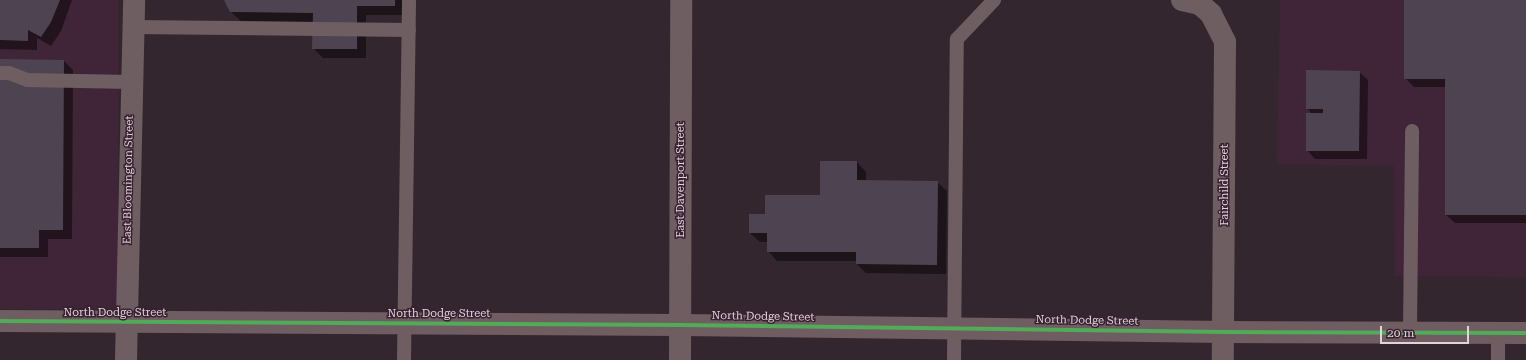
<!DOCTYPE html>
<style>
body{margin:0}
#map{position:relative;width:1526px;height:360px;overflow:hidden;background:#33262f;font-family:"Roboto Serif",serif}
div>[style]{position:absolute}
.built>*{inset:0;background:#402538;transform-origin:0 0}
.shadow>*{inset:0;background:#0007}
.building>*{inset:0;background:#4e4451}
.service>*{height:14px;margin:-7px;padding:0 7px;transform-origin:7px;border-radius:7px;background:#6e5e61}
.minor>*{height:22px;margin:-11px;padding:0 11px;transform-origin:11px;border-radius:11px;background:#6e5e61}
.primary>*{height:22px;margin:-11px;padding:0 11px;transform-origin:11px;border-radius:11px;background:#6f5d62}
.cycleway>*{height:4px;margin:-2px;padding:0 2px;transform-origin:2px;border-radius:2px;background:#51ab58}
span{translate:-50% -50%;white-space:nowrap;text-align:center;line-height:1.15;-webkit-text-stroke:3px #382131;paint-order:stroke}
.street-label{font-size:11px;color:#e1d2db}
.scale{position:absolute;left:1380px;top:326px;width:89px;height:18px;box-sizing:border-box;border:2px solid #e1d2db;border-top:0;padding-left:5px;font-size:12px;line-height:14px;white-space:nowrap;color:#e1d2db;-webkit-text-stroke:3px #382131;paint-order:stroke}
</style>
<div id="map">
<div class="built">
<i style="left:0;top:0;width:118px;height:309px"></i>
<i style="clip-path:polygon(1280px 0,1526px 0,1526px 277px,1395px 276px,1394px 166px,1277px 164px)"></i>
</div>
<div class="shadow">
<i style="clip-path:polygon(0 0,72px 0,61px 31px,51px 46px,37px 38px,37px 50px,0 49px)"></i>
<i style="clip-path:polygon(225px 0,404px 0,404px 15px,366px 15px,366px 58px,323px 58px,313px 48px,314px 22px,241px 21px,231px 12px)"></i>
<i style="clip-path:polygon(1405px 0,1526px 0,1526px 223px,1455px 223px,1446px 215px,1446px 87px,1414px 87px,1405px 78px)"></i>
<i style="clip-path:polygon(0 60px,64px 61px,73px 70px,72px 239px,48px 239px,48px 257px,0 257px)"></i>
<i style="clip-path:polygon(1359px 72px,1368px 80px,1367px 159px,1315px 159px,1307px 150px,1312px 114px,1307px 108px)"></i>
<i style="clip-path:polygon(857px 162px,866px 172px,866px 181px,937px 182px,947px 191px,946px 274px,866px 273px,857px 264px,857px 261px,777px 261px,768px 251px,768px 242px,760px 242px,750px 233px,766px 215px,821px 196px)"></i>
</div>
<div class="building">
<i style="clip-path:polygon(0 0,60px 0,51px 22px,41px 37px,28px 30px,28px 41px,0 40px)"></i>
<i style="clip-path:polygon(224px 0,395px 0,395px 6px,357px 6px,357px 49px,312px 49px,313px 13px,230px 12px)"></i>
<i style="clip-path:polygon(1404px 0,1526px 0,1526px 215px,1445px 215px,1445px 79px,1404px 79px)"></i>
<i style="clip-path:polygon(0 59px,64px 60px,63px 230px,39px 230px,39px 248px,0 248px)"></i>
<i style="clip-path:polygon(1306px 70px,1360px 71px,1359px 151px,1306px 151px,1306px 113px,1323px 113px,1323px 109px,1306px 109px)"></i>
<i style="clip-path:polygon(820px 161px,857px 161px,857px 180px,938px 181px,937px 265px,856px 264px,856px 252px,767px 252px,767px 233px,749px 233px,749px 214px,765px 214px,765px 195px,820px 195px)"></i>
</div>
<div class="service">
<i style="left:133px;top:27px;width:276px;rotate:0.6deg"></i>
<i style="left:0;top:73px;width:9px"></i>
<i style="left:9px;top:73px;width:19px;rotate:21deg"></i>
<i style="left:27px;top:80px;width:105px;rotate:1.1deg"></i>
<i style="left:1410px;top:331px;width:200px;rotate:-89.4deg"></i>
<i style="left:404px;top:360px;width:360px;rotate:-89.2deg"></i>
<i style="left:954px;top:360px;width:321px;rotate:-89.5deg"></i>
<i style="left:957px;top:39px;width:54px;rotate:-46.5deg"></i>
<i style="left:1498px;top:360px;width:28px;rotate:-90deg"></i>
</div>
<div class="minor">
<i style="left:1182px;top:0;width:18px;rotate:13deg"></i>
<i style="left:1200px;top:4px;width:15px;rotate:42deg"></i>
<i style="left:1211px;top:14px;width:31px;rotate:63deg"></i>
<i style="left:1225px;top:42px;width:318px;rotate:90.4deg"></i>
<i style="left:126px;top:360px;width:360px;rotate:-88.7deg"></i>
<i style="left:680px;top:360px;width:360px;rotate:-89.8deg"></i>
</div>
<div class="primary">
<i style="left:0;top:321px;width:681px;rotate:0.34deg"></i>
<i style="left:681px;top:325px;width:543px;rotate:0.74deg"></i>
<i style="left:1224px;top:332px;width:302px;rotate:0.2deg"></i>
</div>
<div class="cycleway">
<i style="left:0;top:321px;width:681px;rotate:0.34deg"></i>
<i style="left:681px;top:325px;width:543px;rotate:0.74deg"></i>
<i style="left:1224px;top:332px;width:302px;rotate:0.2deg"></i>
</div>
<div class="street-label">
<span style="left:129px;top:180px;rotate:-89deg">East Bloomington Street</span>
<span style="left:681px;top:180px;rotate:-90deg">East Davenport Street</span>
<span style="left:1225px;top:185px;rotate:-90deg">Fairchild Street</span>
<span style="left:115px;top:313px">North Dodge Street</span>
<span style="left:439px;top:314px">North Dodge Street</span>
<span style="left:763px;top:317px;rotate:1deg">North Dodge Street</span>
<span style="left:1087px;top:321px;rotate:1deg">North Dodge Street</span>
</div>
<div class="scale">20 m</div>
</div>
